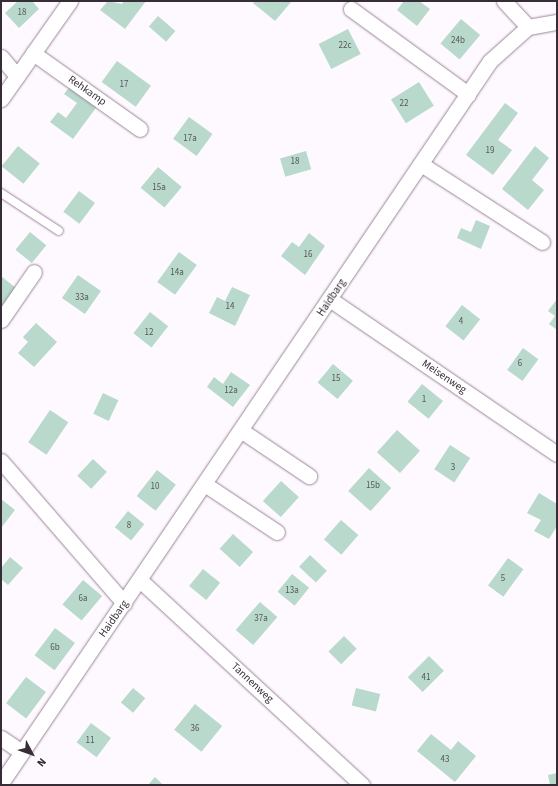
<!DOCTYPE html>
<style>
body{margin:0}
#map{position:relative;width:558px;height:786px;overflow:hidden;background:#fef9fe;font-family:"Source Sans 3",sans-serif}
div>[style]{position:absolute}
.building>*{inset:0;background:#b8d9cb;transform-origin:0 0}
.roads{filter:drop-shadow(0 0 1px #9a859a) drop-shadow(0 0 1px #9a859a)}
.lane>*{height:8px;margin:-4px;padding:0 4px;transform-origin:4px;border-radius:4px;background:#fff}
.street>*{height:15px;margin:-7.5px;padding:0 7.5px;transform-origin:7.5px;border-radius:7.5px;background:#fff}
span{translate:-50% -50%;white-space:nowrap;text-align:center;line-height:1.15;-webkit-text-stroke:3.5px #fff;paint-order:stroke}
.number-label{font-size:9px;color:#56585b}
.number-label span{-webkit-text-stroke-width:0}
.street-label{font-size:11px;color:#362d36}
.frame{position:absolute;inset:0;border:2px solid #362d36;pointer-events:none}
.north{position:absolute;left:12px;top:734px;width:40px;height:40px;-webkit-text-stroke:3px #fff;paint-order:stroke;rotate:131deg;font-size:11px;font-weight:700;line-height:16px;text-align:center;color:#362d36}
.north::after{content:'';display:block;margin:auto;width:14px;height:18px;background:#362d36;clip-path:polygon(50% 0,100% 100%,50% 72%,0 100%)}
</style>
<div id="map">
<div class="building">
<i style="clip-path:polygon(18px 1px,32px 1px,39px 9px,19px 28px,5px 13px)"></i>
<i style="clip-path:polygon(108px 1px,122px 4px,124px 1px,146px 1px,125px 29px,100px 10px)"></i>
<i style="clip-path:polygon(255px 1px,292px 1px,275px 21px,253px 3px)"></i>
<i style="clip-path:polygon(404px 1px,419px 1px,430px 9px,417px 26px,397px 10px)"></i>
<i style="left:158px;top:16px;width:23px;height:14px;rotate:41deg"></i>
<i style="left:461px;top:19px;width:25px;height:32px;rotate:40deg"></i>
<i style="left:348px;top:29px;width:28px;height:33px;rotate:63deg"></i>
<i style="left:117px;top:61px;width:42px;height:26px;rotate:36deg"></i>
<i style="left:419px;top:82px;width:28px;height:33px;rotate:58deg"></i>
<i style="clip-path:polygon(71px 85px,98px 105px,73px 139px,50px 122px,58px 112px,66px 118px,77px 103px,64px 94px)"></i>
<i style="clip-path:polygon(505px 103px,518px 113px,498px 140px,512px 150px,493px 175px,466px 155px)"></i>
<i style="left:189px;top:117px;width:29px;height:27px;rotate:36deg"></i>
<i style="left:18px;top:146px;width:28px;height:26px;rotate:39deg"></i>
<i style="clip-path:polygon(535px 146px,549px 158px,532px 180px,544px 190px,528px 210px,502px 189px)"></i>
<i style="left:306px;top:151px;width:19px;height:27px;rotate:74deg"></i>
<i style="left:158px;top:167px;width:31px;height:27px;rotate:40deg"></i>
<i style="left:79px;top:191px;width:20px;height:26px;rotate:37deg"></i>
<i style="clip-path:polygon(476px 220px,490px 226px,481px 249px,457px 238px,461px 228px,471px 232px)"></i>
<i style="left:30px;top:232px;width:21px;height:23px;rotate:39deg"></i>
<i style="clip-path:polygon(309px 233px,325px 246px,305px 275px,281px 256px,292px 242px,299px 247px)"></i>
<i style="left:179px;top:252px;width:22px;height:37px;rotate:36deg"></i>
<i style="left:78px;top:275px;width:28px;height:28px;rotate:35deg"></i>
<i style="clip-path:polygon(1px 276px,17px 289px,1px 309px)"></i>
<i style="clip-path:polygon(232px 287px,250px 295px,235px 326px,209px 313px,217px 297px,225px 301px)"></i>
<i style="clip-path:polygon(557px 299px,557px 330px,549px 324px,555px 316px,548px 311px)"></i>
<i style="left:462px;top:305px;width:23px;height:27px;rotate:38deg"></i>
<i style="left:150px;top:312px;width:23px;height:27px;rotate:38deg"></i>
<i style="clip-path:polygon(36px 323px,57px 342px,34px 367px,18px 353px,28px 342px,23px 337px)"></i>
<i style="left:523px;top:348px;width:19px;height:27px;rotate:36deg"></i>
<i style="left:333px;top:364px;width:26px;height:24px;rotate:40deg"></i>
<i style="clip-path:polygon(231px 372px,250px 385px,233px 407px,207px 387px,214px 377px,223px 384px)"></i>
<i style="left:422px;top:384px;width:27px;height:23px;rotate:39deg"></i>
<i style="left:103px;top:393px;width:17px;height:23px;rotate:25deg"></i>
<i style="left:50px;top:410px;width:22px;height:39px;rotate:34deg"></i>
<i style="left:397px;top:430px;width:31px;height:30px;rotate:42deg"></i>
<i style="left:450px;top:445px;width:24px;height:29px;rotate:33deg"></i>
<i style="left:93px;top:459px;width:19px;height:23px;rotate:43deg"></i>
<i style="left:369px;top:468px;width:30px;height:31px;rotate:42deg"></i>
<i style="left:157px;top:470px;width:24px;height:33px;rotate:38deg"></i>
<i style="left:281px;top:481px;width:24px;height:27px;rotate:42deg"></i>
<i style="clip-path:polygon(539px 493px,557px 504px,557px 526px,549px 539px,534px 531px,541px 520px,527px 513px)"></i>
<i style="clip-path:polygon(1px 499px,15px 510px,1px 528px)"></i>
<i style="left:128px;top:511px;width:21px;height:21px;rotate:39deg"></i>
<i style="left:341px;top:520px;width:23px;height:26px;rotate:41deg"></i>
<i style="left:233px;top:534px;width:27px;height:20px;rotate:42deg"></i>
<i style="left:310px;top:555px;width:23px;height:16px;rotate:43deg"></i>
<i style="clip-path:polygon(10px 557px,23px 568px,8px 585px,1px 579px,1px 568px)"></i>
<i style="left:508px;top:558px;width:19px;height:34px;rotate:36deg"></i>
<i style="left:203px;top:569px;width:22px;height:22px;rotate:39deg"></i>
<i style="left:292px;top:574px;width:22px;height:23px;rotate:39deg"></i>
<i style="left:83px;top:580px;width:25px;height:32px;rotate:40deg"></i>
<i style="left:260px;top:602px;width:23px;height:37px;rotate:41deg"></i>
<i style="left:55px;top:628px;width:25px;height:34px;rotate:37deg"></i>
<i style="left:344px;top:636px;width:18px;height:22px;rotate:45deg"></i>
<i style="left:429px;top:656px;width:21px;height:30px;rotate:45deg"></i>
<i style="left:26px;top:677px;width:25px;height:33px;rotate:37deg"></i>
<i style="left:133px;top:688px;width:16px;height:19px;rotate:40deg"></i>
<i style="left:356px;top:688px;width:25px;height:18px;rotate:14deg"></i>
<i style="left:195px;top:704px;width:35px;height:33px;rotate:39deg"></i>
<i style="left:91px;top:723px;width:25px;height:24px;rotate:37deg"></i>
<i style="clip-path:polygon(431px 734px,451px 750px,458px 741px,476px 756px,455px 782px,417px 751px)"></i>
<i style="clip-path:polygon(557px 773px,557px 785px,550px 785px,548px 775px)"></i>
<i style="clip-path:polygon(155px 777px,163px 785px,148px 785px)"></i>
</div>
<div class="roads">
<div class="lane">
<i style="left:1px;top:193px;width:69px;rotate:33.2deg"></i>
</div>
<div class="street">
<i style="left:504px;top:1px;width:35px;rotate:47deg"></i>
<i style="left:351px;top:9px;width:145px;rotate:36deg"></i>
<i style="left:33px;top:53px;width:131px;rotate:35.4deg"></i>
<i style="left:1px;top:57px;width:25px;rotate:50deg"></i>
<i style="left:1px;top:99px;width:120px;rotate:-54.9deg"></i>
<i style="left:421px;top:164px;width:144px;rotate:32.8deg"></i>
<i style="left:331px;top:300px;width:273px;rotate:34.3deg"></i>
<i style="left:1px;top:320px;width:58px;rotate:-55.5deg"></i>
<i style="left:242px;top:431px;width:81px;rotate:33.9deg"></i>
<i style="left:1px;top:461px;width:188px;rotate:49.1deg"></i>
<i style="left:206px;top:485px;width:85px;rotate:33.5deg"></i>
<i style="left:141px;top:581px;width:301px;rotate:42.7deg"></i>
<i style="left:1px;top:738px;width:25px;rotate:34deg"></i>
<i style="left:1px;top:783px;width:872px;rotate:-55.89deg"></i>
<i style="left:490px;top:61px;width:51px;rotate:-41.8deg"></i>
<i style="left:528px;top:27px;width:29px;rotate:-10deg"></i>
</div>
</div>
<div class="number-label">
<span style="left:22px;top:13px">18</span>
<span style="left:458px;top:41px">24b</span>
<span style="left:345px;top:46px">22c</span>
<span style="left:124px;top:85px">17</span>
<span style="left:404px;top:104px">22</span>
<span style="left:190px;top:139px">17a</span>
<span style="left:490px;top:151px">19</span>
<span style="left:295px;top:162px">18</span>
<span style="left:159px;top:188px">15a</span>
<span style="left:308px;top:255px">16</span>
<span style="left:177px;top:273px">14a</span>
<span style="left:82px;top:298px">33a</span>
<span style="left:230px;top:307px">14</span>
<span style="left:461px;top:322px">4</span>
<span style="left:149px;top:333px">12</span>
<span style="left:520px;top:364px">6</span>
<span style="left:336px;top:379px">15</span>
<span style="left:231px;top:391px">12a</span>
<span style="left:424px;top:400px">1</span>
<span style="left:453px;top:468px">3</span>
<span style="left:373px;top:486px">15b</span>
<span style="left:155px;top:487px">10</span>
<span style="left:129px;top:526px">8</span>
<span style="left:503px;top:579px">5</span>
<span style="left:292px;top:591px">13a</span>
<span style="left:83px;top:599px">6a</span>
<span style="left:261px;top:619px">37a</span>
<span style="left:55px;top:648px">6b</span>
<span style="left:426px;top:678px">41</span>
<span style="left:195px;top:729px">36</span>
<span style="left:90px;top:741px">11</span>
<span style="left:445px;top:760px">43</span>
</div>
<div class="street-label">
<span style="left:87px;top:91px;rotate:35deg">Rehkamp</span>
<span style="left:332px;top:298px;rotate:-56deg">Haidbarg</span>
<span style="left:444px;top:377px;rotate:34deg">Meisenweg</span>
<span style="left:114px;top:619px;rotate:-55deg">Haidbarg</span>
<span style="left:252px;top:683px;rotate:43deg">Tannenweg</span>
</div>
<div class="frame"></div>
<div class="north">N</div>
</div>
